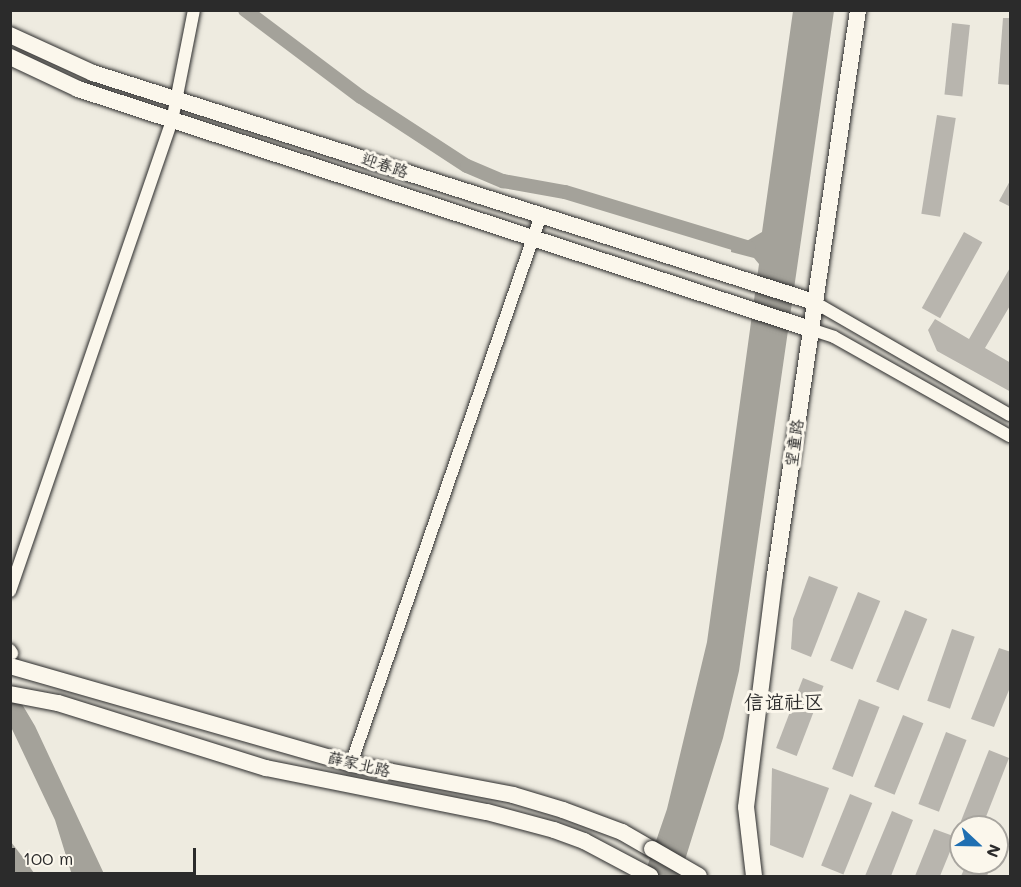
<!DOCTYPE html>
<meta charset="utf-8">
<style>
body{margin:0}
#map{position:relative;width:1021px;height:887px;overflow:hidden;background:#eeebe0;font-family:Mali,"LXGW WenKai TC",sans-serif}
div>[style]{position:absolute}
.water>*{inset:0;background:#a4a29a}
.canal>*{height:14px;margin:-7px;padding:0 7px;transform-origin:7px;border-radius:7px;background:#a4a29a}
.building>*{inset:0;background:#b8b5ae;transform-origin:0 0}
.roads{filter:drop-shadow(0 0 2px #2b2b2b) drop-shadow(0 0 2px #2b2b2b)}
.street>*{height:12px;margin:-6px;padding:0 6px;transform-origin:6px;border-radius:6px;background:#fbf7ec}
.secondary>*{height:16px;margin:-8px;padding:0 8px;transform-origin:8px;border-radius:8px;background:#fbf7ec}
.bridges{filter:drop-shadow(0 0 2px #2b2b2b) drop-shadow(0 0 2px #2b2b2b)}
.secondary-bridge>*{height:16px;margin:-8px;padding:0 8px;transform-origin:8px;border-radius:8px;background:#fbf7ec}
span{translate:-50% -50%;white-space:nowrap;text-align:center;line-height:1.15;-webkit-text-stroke:6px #fbf7ec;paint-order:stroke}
.street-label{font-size:16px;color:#2b2b2b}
.quarter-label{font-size:20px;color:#2b2b2b}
.frame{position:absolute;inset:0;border:12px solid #2b2b2b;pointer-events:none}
.north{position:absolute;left:949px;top:815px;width:60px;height:60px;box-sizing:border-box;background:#fbf7ec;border:2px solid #a8a59f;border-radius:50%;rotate:112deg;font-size:16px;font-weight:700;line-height:24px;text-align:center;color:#2b2b2b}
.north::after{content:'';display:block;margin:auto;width:21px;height:27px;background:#1f6fb2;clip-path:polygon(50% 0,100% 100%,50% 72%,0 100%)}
.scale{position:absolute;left:12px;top:848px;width:184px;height:27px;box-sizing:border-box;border:3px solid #2b2b2b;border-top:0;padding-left:8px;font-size:18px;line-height:21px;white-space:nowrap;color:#2b2b2b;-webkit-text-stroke:4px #fbf7ec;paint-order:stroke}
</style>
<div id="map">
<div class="water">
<i style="clip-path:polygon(793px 11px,834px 11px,739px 671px,723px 738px,680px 876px,644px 876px,667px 809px,707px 642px,759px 264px,754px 258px,731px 252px,732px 237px,745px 242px,762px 232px)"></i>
<i style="clip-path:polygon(10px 684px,35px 726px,105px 876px,73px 876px,71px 872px,55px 820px,11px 727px)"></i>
<i style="clip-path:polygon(11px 842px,25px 860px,36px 876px,11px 876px)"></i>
</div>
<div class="canal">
<i style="left:245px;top:10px;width:145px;rotate:36.9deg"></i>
<i style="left:361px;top:97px;width:126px;rotate:33.1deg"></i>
<i style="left:467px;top:166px;width:39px;rotate:23deg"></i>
<i style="left:503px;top:181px;width:63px;rotate:10.1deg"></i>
<i style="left:565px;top:192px;width:192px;rotate:16.9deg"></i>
</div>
<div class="building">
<i style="clip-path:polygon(1003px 18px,1011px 18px,1011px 85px,998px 84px)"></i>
<i style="left:952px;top:23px;width:18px;height:72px;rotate:6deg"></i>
<i style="left:937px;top:115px;width:19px;height:100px;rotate:9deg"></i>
<i style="clip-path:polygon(1011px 179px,1011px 207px,999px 201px)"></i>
<i style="left:964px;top:232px;width:21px;height:87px;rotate:29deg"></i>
<i style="clip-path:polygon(1011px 266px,1011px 304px,985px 348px,1011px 363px,1011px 392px,937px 351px,928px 330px,935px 319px,969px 339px)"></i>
<i style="clip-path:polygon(809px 576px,838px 587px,811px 657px,791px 649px,793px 619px)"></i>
<i style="left:858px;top:592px;width:24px;height:74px;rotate:22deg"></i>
<i style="left:905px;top:610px;width:24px;height:77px;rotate:22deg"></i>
<i style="left:952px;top:629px;width:24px;height:76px;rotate:19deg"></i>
<i style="clip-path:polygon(999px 648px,1011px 652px,1011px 685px,994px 727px,971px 719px)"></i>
<i style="left:803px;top:678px;width:22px;height:75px;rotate:21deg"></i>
<i style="left:859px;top:699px;width:22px;height:75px;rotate:21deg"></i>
<i style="left:903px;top:715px;width:22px;height:77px;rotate:22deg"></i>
<i style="left:946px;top:732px;width:22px;height:77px;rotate:21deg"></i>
<i style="clip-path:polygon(989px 750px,1009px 758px,982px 827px,976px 827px,961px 821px)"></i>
<i style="clip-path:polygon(772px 768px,829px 788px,803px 858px,770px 845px)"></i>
<i style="left:850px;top:794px;width:24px;height:77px;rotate:22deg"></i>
<i style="clip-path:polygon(892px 811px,913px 820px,891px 876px,865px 876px)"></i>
<i style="clip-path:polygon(934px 829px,956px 837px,940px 876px,915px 876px)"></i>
<i style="clip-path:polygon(967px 863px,992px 863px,987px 876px,961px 876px)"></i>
</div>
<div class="roads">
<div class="street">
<i style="left:814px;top:302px;width:226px;rotate:30deg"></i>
<i style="left:810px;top:329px;width:25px;rotate:18deg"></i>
<i style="left:834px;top:337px;width:202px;rotate:29.4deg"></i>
<i style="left:10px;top:591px;width:497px;rotate:-71deg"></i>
<i style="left:172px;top:121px;width:113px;rotate:-78.8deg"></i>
<i style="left:10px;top:650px;width:4px;rotate:56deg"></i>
<i style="left:351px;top:764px;width:581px;rotate:-70.91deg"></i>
</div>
<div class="secondary">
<i style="left:10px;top:35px;width:91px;rotate:24.6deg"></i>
<i style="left:93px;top:73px;width:756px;rotate:17.62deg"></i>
<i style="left:10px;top:57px;width:75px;rotate:25.2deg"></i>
<i style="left:78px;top:89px;width:770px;rotate:18.15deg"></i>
<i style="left:10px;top:666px;width:355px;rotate:16deg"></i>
<i style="left:351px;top:764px;width:165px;rotate:10.8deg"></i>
<i style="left:513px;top:795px;width:52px;rotate:16.7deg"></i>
<i style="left:563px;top:810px;width:63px;rotate:20.4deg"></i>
<i style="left:622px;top:832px;width:34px;rotate:30deg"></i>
<i style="left:10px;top:694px;width:49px;rotate:10.6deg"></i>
<i style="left:58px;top:703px;width:218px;rotate:17.4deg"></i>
<i style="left:266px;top:768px;width:225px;rotate:11.3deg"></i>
<i style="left:487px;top:812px;width:69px;rotate:15deg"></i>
<i style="left:554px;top:830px;width:32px;rotate:20deg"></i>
<i style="left:584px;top:841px;width:75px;rotate:27.9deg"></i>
<i style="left:754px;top:876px;width:69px;rotate:-96.6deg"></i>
<i style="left:746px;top:807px;width:234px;rotate:-82.9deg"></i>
<i style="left:775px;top:575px;width:571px;rotate:-81.64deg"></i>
</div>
</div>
<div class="bridges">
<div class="secondary-bridge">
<i style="left:652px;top:849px;width:54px;rotate:29.9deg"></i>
</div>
</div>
<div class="street-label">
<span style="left:385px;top:165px;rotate:18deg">迎春路</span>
<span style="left:794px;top:443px;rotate:-82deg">望童路</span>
<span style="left:359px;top:764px;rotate:13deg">薛家北路</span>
</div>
<div class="quarter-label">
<span style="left:784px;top:701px">信谊社区</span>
</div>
<div class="frame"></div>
<div class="north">N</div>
<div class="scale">100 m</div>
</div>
